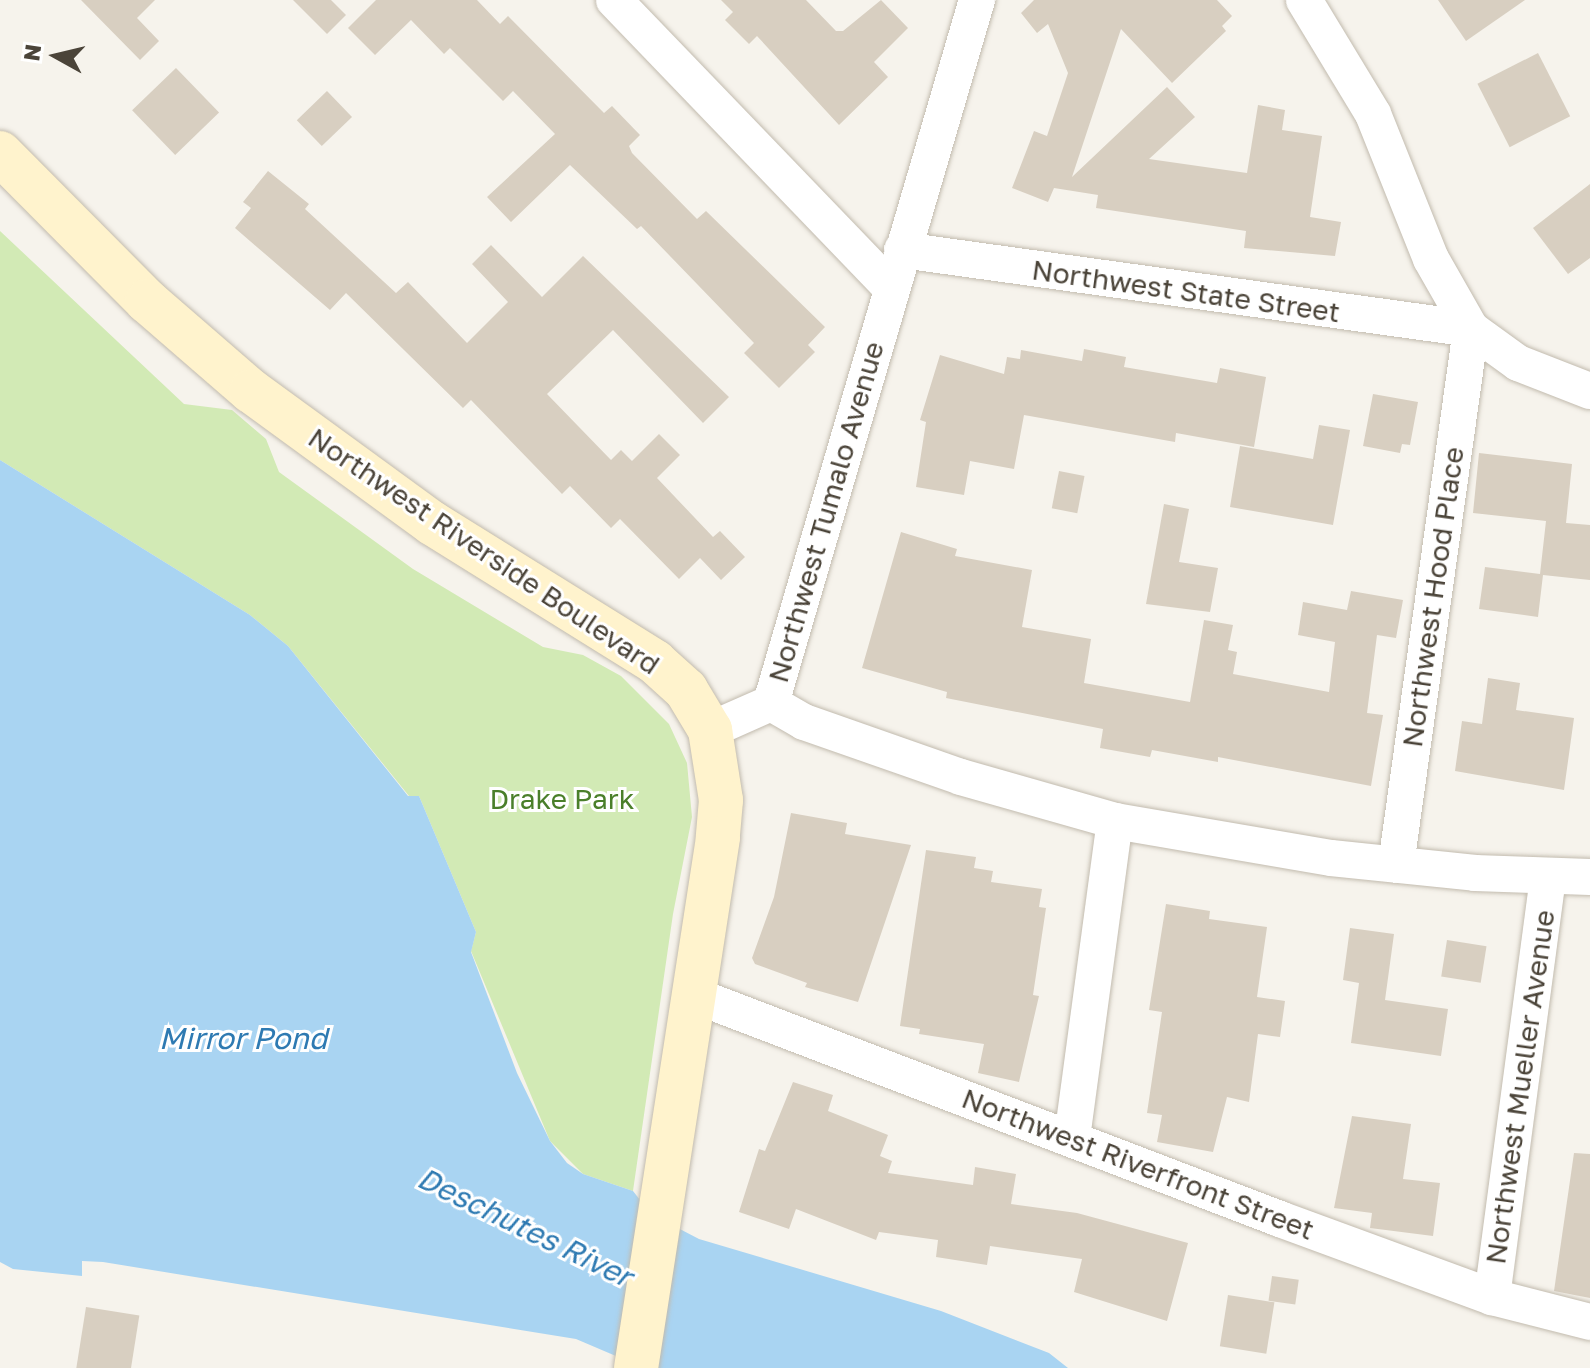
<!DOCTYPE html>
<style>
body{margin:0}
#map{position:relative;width:1590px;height:1368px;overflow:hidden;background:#f6f3ec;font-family:"Golos Text",sans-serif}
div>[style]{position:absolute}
.green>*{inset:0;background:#d2eab5}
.water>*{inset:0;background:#a9d4f2}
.building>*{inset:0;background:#d8cfc1;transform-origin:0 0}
.roads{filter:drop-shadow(0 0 2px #c2bbae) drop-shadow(0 0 2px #c2bbae)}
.street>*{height:36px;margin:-18px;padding:0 18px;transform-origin:18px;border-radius:18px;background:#fff}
.secondary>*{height:44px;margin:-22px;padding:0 22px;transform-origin:22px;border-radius:22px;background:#fff3cd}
span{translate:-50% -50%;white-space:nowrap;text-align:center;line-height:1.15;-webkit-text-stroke:6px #fff;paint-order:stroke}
.street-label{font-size:28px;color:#4b4439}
.park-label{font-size:28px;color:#4a7f2a}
.water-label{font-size:30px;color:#2e7ab2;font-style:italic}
.north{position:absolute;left:16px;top:16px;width:80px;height:80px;-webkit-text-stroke:6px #fff;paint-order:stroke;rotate:278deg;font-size:22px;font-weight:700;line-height:32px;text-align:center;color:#4b4439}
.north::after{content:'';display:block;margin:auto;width:28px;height:36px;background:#4b4439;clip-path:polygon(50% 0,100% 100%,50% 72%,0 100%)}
</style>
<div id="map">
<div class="green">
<i style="clip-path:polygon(0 231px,184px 404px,232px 410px,266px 439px,279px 472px,413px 569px,543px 647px,583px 655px,621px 676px,669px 724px,687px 763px,692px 817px,673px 914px,633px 1191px,583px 1174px,550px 1141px,471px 951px,476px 932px,419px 796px,409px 796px,288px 646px,250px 615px,0 460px)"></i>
</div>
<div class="water">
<i style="clip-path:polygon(0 460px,250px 615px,288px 646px,408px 796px,419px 796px,476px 932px,471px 952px,517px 1073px,550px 1141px,567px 1163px,583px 1174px,633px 1191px,651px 1214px,699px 1239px,941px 1311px,1049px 1353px,1068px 1368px,644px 1368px,576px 1339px,103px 1262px,82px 1261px,82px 1276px,13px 1269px,0 1262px)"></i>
</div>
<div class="building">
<i style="clip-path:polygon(81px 0,155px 0,137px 18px,159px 41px,140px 60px)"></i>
<i style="clip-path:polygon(293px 0,331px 0,346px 15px,327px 34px)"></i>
<i style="clip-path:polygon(376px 0,477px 0,500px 24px,508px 16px,604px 113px,612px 106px,640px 135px,629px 146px,632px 153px,697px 219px,706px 211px,825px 327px,808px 345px,815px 352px,779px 388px,744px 353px,754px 343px,641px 226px,637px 229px,570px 165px,511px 222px,487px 197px,555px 134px,513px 91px,503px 101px,450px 48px,444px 54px,411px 20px,375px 55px,348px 28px)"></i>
<i style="clip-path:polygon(721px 0,806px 0,836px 31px,843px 31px,881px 0,908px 28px,874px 62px,888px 77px,839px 125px,757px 36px,749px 44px,725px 20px,733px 12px)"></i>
<i style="clip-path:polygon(1034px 0,1217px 0,1232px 16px,1222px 26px,1226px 31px,1172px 83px,1121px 29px,1072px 177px,1167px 87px,1195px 117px,1149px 159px,1247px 173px,1258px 105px,1285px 110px,1282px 130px,1322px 136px,1310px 217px,1341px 222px,1335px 256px,1244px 248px,1246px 231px,1096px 208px,1098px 195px,1054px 188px,1048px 202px,1012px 188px,1034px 131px,1047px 136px,1068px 73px,1048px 24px,1037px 33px,1021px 13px)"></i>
<i style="clip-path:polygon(1438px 0,1525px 0,1466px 41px)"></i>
<i style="left:1538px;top:53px;width:71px;height:68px;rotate:63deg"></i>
<i style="left:176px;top:68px;width:62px;height:61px;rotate:46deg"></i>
<i style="left:327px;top:91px;width:36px;height:42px;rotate:46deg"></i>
<i style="clip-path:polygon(268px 171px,309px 204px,305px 209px,396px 293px,408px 282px,467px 343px,508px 302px,472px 264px,491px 245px,542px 297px,583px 256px,729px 397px,703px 423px,613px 330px,547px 394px,611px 460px,621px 450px,632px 461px,659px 434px,680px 455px,657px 478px,713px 537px,720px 531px,745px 557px,721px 580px,700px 558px,679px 579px,620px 519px,611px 528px,570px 486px,562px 494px,471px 400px,463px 408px,346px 293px,330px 310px,235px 228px,251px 208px,243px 202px)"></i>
<i style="clip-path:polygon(1590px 184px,1590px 258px,1568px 274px,1533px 228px)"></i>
<i style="clip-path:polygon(1084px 349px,1126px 357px,1124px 367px,1217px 383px,1220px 368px,1266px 377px,1254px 447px,1176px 433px,1175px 442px,1024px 415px,1014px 469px,970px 461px,964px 495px,916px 487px,926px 422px,920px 420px,940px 355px,1004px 374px,1007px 357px,1020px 359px,1021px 350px,1082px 361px)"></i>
<i style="clip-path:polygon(1373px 394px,1418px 402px,1410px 445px,1402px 444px,1400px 453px,1363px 446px)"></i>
<i style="clip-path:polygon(1319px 425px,1350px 430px,1333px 525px,1230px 507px,1240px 446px,1313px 459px)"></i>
<i style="clip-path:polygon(1479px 453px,1572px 464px,1566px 523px,1590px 525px,1590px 580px,1543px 575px,1538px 617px,1479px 609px,1485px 567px,1540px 574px,1546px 521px,1473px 513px)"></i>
<i style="left:1059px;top:471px;width:26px;height:38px;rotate:11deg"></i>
<i style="clip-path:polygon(1164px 504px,1189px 509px,1179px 562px,1218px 568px,1210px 612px,1146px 604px)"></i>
<i style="clip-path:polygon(901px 532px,957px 549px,955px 556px,1032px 570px,1022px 627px,1091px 639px,1084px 683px,1190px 702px,1204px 620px,1233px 625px,1228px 650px,1237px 652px,1233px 674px,1329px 692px,1335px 642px,1298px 635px,1303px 602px,1347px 610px,1351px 591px,1403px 600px,1396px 638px,1377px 635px,1367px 713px,1383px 715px,1371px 786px,1218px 757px,1218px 762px,1152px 750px,1150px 757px,1100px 748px,1103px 729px,946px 698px,947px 692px,862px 668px)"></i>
<i style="clip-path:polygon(1488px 678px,1520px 683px,1516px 710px,1574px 718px,1564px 790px,1455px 771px,1462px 721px,1482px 724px)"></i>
<i style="clip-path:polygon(791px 813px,847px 823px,845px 834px,911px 845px,858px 1002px,805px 987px,807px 983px,755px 964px,752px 958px,774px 897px)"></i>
<i style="clip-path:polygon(926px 850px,976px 857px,974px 868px,993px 871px,991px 882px,1042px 889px,1039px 907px,1046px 908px,1033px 995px,1039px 996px,1019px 1082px,978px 1073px,984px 1044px,919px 1034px,920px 1029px,900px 1026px)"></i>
<i style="clip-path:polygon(1166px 904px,1210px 911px,1209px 919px,1267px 927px,1257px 997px,1285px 1001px,1280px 1037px,1258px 1034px,1249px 1102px,1227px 1097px,1213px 1152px,1157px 1142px,1162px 1115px,1147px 1113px,1162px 1012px,1149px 1010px)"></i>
<i style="clip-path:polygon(1350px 928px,1394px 934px,1385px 1000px,1448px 1009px,1441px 1056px,1351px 1043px,1359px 983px,1343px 980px)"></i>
<i style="left:1447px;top:940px;width:40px;height:37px;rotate:9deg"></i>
<i style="clip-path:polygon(793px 1082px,833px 1095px,828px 1111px,888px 1135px,880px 1156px,892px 1161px,888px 1173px,973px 1185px,975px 1167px,1016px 1174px,1011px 1204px,1077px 1213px,1188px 1243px,1167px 1321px,1074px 1292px,1082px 1259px,990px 1246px,987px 1265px,936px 1257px,938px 1240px,879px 1232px,876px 1240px,796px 1209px,789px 1229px,739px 1212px,759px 1149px,765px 1151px)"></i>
<i style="clip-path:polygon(1352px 1116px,1411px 1124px,1403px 1179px,1440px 1183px,1433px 1236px,1370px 1228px,1372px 1213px,1334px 1208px)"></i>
<i style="clip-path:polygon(1574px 1153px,1590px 1154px,1590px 1298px,1554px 1291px)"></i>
<i style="left:1272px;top:1276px;width:27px;height:25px;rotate:8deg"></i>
<i style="left:1228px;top:1295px;width:47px;height:52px;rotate:9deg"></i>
<i style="left:86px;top:1307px;width:54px;height:62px;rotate:9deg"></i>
</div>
<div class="roads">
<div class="street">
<i style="left:614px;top:0;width:400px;rotate:46.1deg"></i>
<i style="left:1304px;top:0;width:133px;rotate:58.8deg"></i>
<i style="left:1373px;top:114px;width:156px;rotate:68.2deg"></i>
<i style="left:1431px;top:259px;width:81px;rotate:60.3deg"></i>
<i style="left:1471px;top:329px;width:58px;rotate:35.9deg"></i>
<i style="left:1518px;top:363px;width:77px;rotate:21.3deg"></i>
<i style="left:902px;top:250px;width:574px;rotate:7.9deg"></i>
<i style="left:1471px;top:329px;width:541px;rotate:97.97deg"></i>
<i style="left:771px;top:703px;width:38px;rotate:30deg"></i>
<i style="left:804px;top:722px;width:166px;rotate:19.3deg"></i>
<i style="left:961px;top:777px;width:160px;rotate:15.9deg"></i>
<i style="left:1115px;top:821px;width:219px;rotate:9.7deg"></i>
<i style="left:1331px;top:858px;width:145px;rotate:5.9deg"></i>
<i style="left:1475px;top:873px;width:115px;rotate:2deg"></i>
<i style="left:710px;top:730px;width:67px;rotate:-23.9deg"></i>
<i style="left:771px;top:703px;width:733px;rotate:-73.67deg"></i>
<i style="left:691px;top:994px;width:631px;rotate:20.91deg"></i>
<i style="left:1280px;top:1219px;width:226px;rotate:20.2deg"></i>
<i style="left:1492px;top:1297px;width:101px;rotate:14.3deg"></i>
<i style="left:1072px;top:1138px;width:320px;rotate:-82.3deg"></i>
<i style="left:1492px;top:1297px;width:423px;rotate:-82.4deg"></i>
</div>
<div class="secondary">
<i style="left:0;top:153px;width:209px;rotate:45.2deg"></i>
<i style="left:147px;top:301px;width:138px;rotate:40.9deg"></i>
<i style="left:251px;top:391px;width:224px;rotate:36.1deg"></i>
<i style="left:432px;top:523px;width:263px;rotate:31.9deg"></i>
<i style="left:655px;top:662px;width:42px;rotate:42.1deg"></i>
<i style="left:686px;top:690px;width:47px;rotate:59deg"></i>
<i style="left:710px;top:730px;width:71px;rotate:81.1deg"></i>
<i style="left:721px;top:800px;width:38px;rotate:95deg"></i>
<i style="left:718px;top:838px;width:536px;rotate:98.79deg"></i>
</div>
</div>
<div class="street-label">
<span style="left:1186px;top:291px;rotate:8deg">Northwest State Street</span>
<span style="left:826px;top:512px;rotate:-74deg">Northwest Tumalo Avenue</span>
<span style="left:484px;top:551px;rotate:34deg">Northwest Riverside Boulevard</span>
<span style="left:1433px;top:597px;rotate:-82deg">Northwest Hood Place</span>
<span style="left:1520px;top:1087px;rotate:-82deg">Northwest Mueller Avenue</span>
<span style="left:1138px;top:1164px;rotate:21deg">Northwest Riverfront Street</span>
</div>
<div class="park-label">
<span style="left:562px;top:799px">Drake Park</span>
</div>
<div class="water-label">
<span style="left:243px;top:1038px">Mirror Pond</span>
<span style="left:525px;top:1227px;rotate:26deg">Deschutes River</span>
</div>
<div class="north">N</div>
</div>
